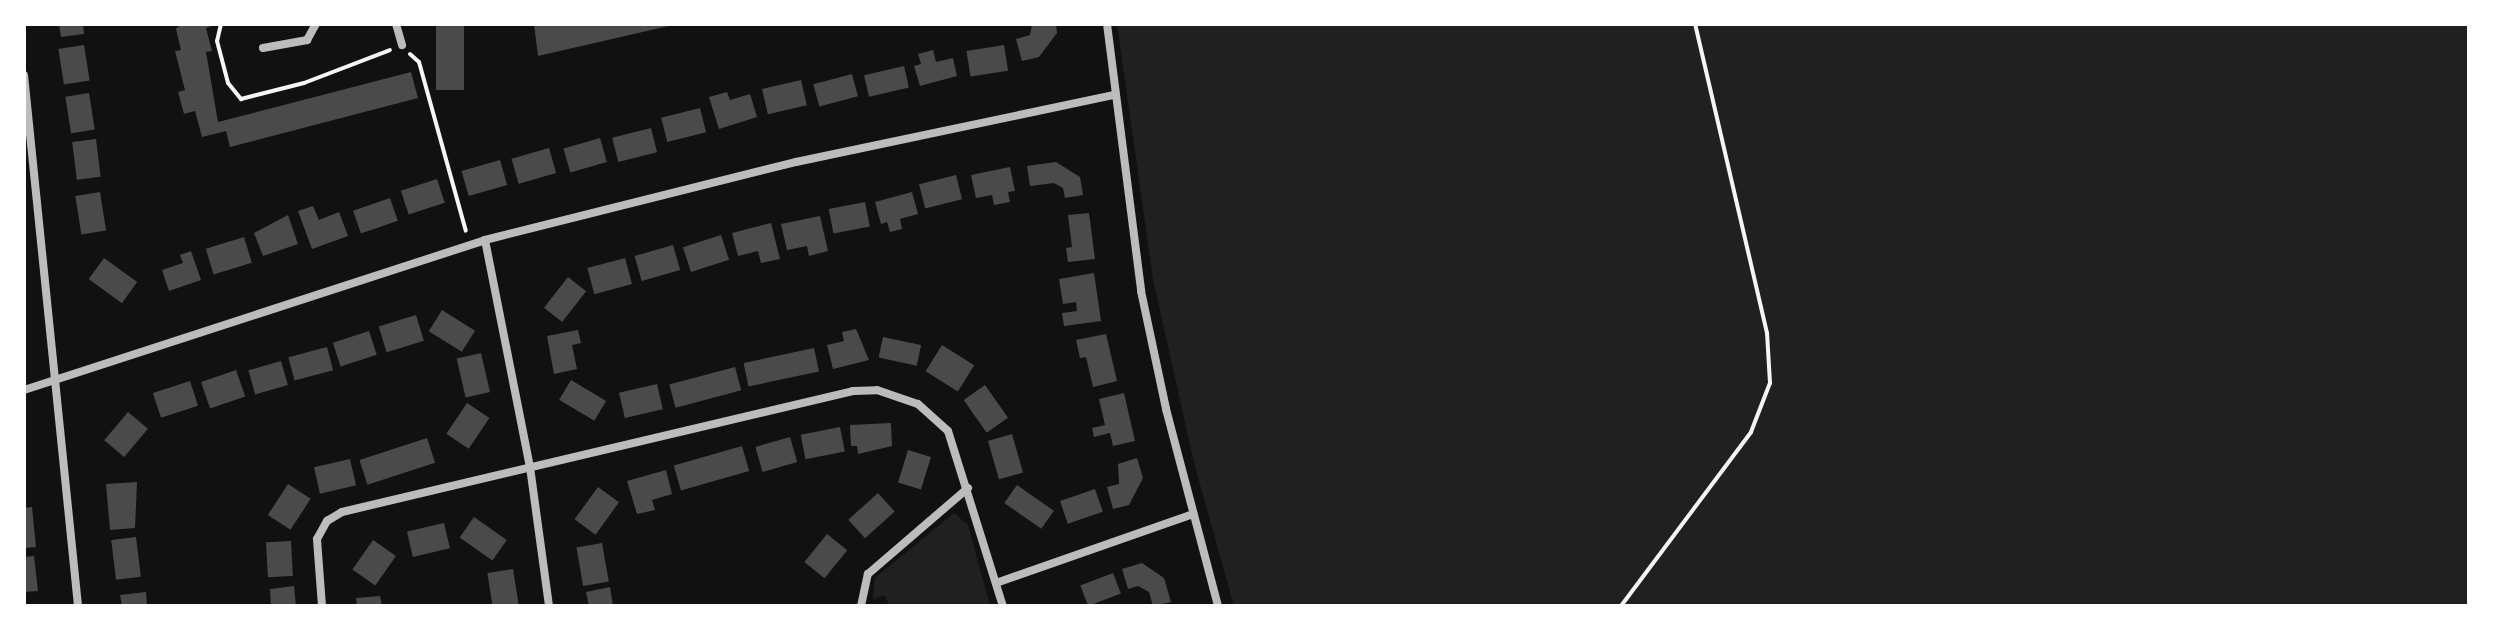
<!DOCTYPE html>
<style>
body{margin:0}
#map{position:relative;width:2493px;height:630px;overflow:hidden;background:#111;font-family:Cabin,sans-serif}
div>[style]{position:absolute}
.green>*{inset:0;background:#202020}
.building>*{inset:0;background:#4a4a4a;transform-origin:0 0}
.path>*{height:4px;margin:-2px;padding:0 2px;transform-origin:2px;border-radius:2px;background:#f5f5f5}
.minor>*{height:8px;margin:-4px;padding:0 4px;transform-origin:4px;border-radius:4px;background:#bcbcbc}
span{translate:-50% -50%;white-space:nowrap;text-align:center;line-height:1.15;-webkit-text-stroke:6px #fff;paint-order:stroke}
.frame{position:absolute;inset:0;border:26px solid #fff;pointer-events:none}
</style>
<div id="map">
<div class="green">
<i style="clip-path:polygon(1117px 24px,2469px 24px,2469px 606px,1234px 606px,1194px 463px,1153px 279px)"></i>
<i style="clip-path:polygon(954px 513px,968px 525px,990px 606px,889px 606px,885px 595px,873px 599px,875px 578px)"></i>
</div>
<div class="building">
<i style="clip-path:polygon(59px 24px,83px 24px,84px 34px,61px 37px)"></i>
<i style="clip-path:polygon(181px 24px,218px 24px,206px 28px,212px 51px,206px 52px,218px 122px,411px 72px,418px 98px,230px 147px,226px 131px,202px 137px,195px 111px,184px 114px,178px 92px,185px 90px,175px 51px,181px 50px,176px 29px)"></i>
<i style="left:436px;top:24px;width:28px;height:66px"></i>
<i style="clip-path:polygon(534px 24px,673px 24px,673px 25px,538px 56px)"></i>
<i style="clip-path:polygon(1032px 24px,1056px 24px,1057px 33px,1039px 57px,1022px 61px,1016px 39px,1030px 35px)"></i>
<i style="left:84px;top:45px;width:36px;height:26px;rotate:81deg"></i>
<i style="left:1004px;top:45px;width:26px;height:38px;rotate:81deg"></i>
<i style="clip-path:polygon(933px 50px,936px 62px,953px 58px,957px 76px,920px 86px,914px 66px,921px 64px,918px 54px)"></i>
<i style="left:904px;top:66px;width:22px;height:41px;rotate:77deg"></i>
<i style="left:852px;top:74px;width:23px;height:40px;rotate:75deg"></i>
<i style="left:801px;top:80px;width:26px;height:40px;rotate:77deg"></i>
<i style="clip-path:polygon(727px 92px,730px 100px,750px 94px,757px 117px,719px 129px,709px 97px)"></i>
<i style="left:89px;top:93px;width:37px;height:24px;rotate:81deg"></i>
<i style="left:700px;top:108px;width:25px;height:40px;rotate:76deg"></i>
<i style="left:651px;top:128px;width:25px;height:40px;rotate:76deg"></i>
<i style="left:600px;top:138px;width:25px;height:38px;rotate:74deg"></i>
<i style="left:96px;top:139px;width:38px;height:24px;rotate:83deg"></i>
<i style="left:549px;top:148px;width:26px;height:39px;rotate:74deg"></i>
<i style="left:500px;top:160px;width:26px;height:40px;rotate:74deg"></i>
<i style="clip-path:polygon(1056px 162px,1080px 177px,1083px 195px,1065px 198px,1063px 188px,1054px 183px,1030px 186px,1027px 166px)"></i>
<i style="clip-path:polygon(1010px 167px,1015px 191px,1008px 192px,1010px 202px,994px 205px,992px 195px,976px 198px,971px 175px)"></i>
<i style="left:956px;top:175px;width:25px;height:38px;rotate:76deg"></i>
<i style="left:437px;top:179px;width:25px;height:38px;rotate:72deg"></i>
<i style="left:100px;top:192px;width:39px;height:25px;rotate:81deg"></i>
<i style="clip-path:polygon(912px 192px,918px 214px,900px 219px,902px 229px,890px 232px,887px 222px,881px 224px,875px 202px)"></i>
<i style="left:390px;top:198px;width:24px;height:39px;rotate:71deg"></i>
<i style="left:865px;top:202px;width:25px;height:37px;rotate:79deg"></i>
<i style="clip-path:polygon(313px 206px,319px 220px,339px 212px,348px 236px,312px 249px,298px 211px)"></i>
<i style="clip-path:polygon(1089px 213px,1095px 259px,1068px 262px,1066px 248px,1072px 247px,1068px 215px)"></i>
<i style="clip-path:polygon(288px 215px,298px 244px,263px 256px,254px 233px)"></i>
<i style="clip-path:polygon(820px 216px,828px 251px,809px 256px,807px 246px,787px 250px,781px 224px)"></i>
<i style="clip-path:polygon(771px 223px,780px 259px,761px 263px,758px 251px,738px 256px,732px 233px)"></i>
<i style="left:721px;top:235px;width:26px;height:40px;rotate:72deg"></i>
<i style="left:244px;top:237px;width:27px;height:40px;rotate:73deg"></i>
<i style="left:673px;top:245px;width:26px;height:40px;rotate:74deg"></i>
<i style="clip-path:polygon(191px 251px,201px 280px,169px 291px,162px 270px,183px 263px,180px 255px)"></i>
<i style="left:104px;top:258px;width:41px;height:26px;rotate:36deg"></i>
<i style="left:625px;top:258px;width:27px;height:39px;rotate:75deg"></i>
<i style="clip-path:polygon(1094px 273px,1101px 321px,1064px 326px,1062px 313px,1077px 311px,1076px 302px,1063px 304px,1059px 279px)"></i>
<i style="left:568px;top:277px;width:23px;height:39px;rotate:38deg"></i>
<i style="left:442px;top:310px;width:39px;height:25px;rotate:32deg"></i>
<i style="left:416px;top:315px;width:27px;height:39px;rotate:73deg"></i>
<i style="clip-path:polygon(856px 329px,869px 360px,833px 369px,827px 345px,844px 341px,842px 332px)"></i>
<i style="clip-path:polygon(578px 330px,581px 343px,572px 345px,577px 369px,554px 374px,547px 336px)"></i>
<i style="left:369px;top:331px;width:25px;height:38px;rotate:72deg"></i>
<i style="clip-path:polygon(1106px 334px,1117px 381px,1093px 387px,1086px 357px,1080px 358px,1076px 340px)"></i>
<i style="left:883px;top:337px;width:39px;height:21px;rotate:12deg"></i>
<i style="left:942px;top:345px;width:38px;height:31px;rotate:32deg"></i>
<i style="left:327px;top:347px;width:24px;height:40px;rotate:75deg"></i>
<i style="left:814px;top:348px;width:24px;height:72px;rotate:78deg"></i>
<i style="left:481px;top:353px;width:40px;height:25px;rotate:77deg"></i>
<i style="left:281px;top:361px;width:25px;height:34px;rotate:74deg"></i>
<i style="left:735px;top:367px;width:24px;height:68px;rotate:75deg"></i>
<i style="left:236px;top:370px;width:28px;height:37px;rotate:71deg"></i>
<i style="left:571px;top:380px;width:41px;height:23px;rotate:31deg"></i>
<i style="left:190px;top:381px;width:26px;height:39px;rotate:72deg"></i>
<i style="left:657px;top:384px;width:26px;height:39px;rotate:77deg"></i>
<i style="left:985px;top:385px;width:40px;height:26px;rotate:55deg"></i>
<i style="clip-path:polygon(1124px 393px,1135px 441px,1113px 446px,1110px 433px,1094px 437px,1092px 428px,1105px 425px,1099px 399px)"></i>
<i style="left:467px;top:403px;width:27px;height:37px;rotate:34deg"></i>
<i style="left:128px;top:412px;width:26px;height:37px;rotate:40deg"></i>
<i style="clip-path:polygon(891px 423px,892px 446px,858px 454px,857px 446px,851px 446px,850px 425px)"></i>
<i style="left:840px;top:427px;width:25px;height:40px;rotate:79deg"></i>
<i style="left:1012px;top:434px;width:40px;height:25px;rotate:74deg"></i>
<i style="left:790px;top:437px;width:26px;height:36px;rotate:74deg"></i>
<i style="left:427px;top:438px;width:26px;height:71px;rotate:72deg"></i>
<i style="left:742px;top:446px;width:26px;height:71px;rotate:74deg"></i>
<i style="left:908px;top:450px;width:24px;height:34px;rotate:17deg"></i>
<i style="clip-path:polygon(1137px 458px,1143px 478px,1129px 505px,1113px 509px,1107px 487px,1119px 484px,1118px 464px)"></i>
<i style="left:350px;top:459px;width:27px;height:37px;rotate:77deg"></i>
<i style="clip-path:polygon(666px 470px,672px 494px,652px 500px,655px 510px,637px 514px,627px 481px)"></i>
<i style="clip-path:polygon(137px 482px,135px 528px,110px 530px,106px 484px)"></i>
<i style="left:288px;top:484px;width:27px;height:37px;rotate:33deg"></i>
<i style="left:1017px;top:485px;width:45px;height:22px;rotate:35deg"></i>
<i style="left:598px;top:487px;width:26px;height:40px;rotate:36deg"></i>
<i style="left:1095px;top:489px;width:24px;height:37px;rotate:71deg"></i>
<i style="left:878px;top:493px;width:25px;height:40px;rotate:48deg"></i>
<i style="clip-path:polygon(32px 507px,36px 547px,24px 548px,24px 508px)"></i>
<i style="left:474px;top:517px;width:40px;height:25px;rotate:35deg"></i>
<i style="left:444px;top:523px;width:26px;height:38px;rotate:77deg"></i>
<i style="left:827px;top:534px;width:26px;height:36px;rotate:39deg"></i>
<i style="left:136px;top:537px;width:40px;height:25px;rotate:83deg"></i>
<i style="left:373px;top:540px;width:28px;height:36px;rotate:35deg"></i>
<i style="left:291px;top:541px;width:35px;height:25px;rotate:87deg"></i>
<i style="left:602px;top:543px;width:39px;height:26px;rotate:80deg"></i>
<i style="clip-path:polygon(34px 556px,38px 591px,24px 592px,24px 557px)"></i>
<i style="clip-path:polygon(1142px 563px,1164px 578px,1171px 602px,1153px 606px,1149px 592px,1138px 586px,1128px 589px,1122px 569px)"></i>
<i style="left:513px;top:569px;width:36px;height:26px;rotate:81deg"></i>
<i style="left:1113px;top:573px;width:22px;height:35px;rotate:69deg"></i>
<i style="clip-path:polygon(294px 586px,296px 606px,271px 606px,270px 589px)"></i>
<i style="clip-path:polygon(610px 587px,613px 606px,589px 606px,586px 592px)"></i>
<i style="clip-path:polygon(146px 592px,147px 606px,122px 606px,120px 595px)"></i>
<i style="clip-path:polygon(380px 596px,382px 606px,357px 606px,356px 598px)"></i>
</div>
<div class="path">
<i style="left:221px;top:24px;width:17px;rotate:103deg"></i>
<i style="left:217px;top:41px;width:43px;rotate:75.3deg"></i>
<i style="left:228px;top:83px;width:21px;rotate:51deg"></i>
<i style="left:241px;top:99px;width:65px;rotate:-14.3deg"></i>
<i style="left:304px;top:83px;width:92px;rotate:-21deg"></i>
<i style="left:410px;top:54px;width:12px;rotate:42deg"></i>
<i style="left:419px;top:62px;width:175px;rotate:74.5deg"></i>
<i style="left:1621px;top:606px;width:217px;rotate:-53.2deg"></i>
<i style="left:1751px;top:432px;width:53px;rotate:-68.8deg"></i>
<i style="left:1770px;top:383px;width:50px;rotate:-93.4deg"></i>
<i style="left:1767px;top:333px;width:317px;rotate:-103.1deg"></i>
</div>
<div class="minor">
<i style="left:396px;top:24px;width:22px;rotate:74deg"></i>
<i style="left:1107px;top:24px;width:269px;rotate:82.7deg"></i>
<i style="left:1141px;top:291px;width:121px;rotate:78deg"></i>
<i style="left:1166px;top:409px;width:204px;rotate:75.2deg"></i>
<i style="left:263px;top:48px;width:45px;rotate:-10.3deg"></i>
<i style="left:307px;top:40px;width:18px;rotate:-61deg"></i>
<i style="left:24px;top:75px;width:534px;rotate:84.19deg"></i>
<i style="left:485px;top:240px;width:231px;rotate:78.8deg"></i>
<i style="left:530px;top:467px;width:140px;rotate:82.2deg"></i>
<i style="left:24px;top:390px;width:485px;rotate:-18deg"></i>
<i style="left:485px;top:240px;width:321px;rotate:-14.1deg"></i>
<i style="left:796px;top:162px;width:324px;rotate:-11.9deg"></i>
<i style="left:996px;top:583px;width:209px;rotate:-19.3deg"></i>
<i style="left:322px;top:606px;width:67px;rotate:-94.3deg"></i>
<i style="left:317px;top:539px;width:21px;rotate:-61deg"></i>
<i style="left:327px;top:521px;width:17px;rotate:-31deg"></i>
<i style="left:342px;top:512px;width:525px;rotate:-13.32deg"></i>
<i style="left:853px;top:391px;width:24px;rotate:-2deg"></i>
<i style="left:877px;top:390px;width:43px;rotate:18.9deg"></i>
<i style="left:918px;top:404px;width:40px;rotate:42deg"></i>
<i style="left:948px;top:431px;width:183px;rotate:72.6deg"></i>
<i style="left:861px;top:606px;width:33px;rotate:-78deg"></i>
<i style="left:868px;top:574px;width:132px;rotate:-40.7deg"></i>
</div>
<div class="frame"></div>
</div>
